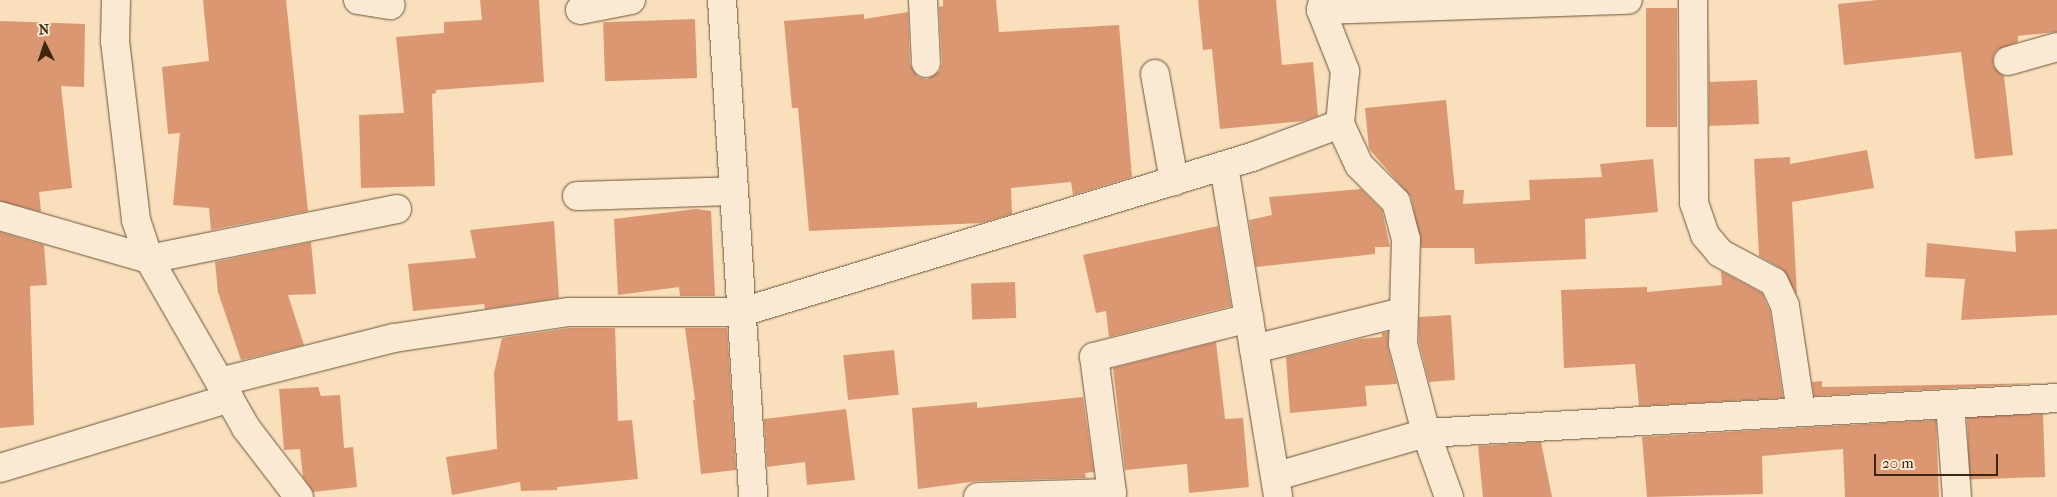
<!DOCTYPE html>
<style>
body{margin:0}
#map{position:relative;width:2057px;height:497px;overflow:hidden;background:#f9dfbb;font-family:"IM FELL French Canon",serif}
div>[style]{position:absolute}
.building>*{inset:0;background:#da9771;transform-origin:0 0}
.roads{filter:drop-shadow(0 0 1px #6a5439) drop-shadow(0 0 1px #6a5439)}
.minor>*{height:28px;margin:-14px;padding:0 14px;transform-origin:14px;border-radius:14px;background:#fbead3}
span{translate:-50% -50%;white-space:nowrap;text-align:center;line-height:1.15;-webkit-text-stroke:4.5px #fbead3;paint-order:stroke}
.north{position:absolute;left:20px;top:20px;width:50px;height:50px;-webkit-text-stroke:4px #fbead3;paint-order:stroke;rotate:356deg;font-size:14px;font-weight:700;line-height:20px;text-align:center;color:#3b260e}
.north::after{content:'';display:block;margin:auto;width:18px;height:22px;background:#3b260e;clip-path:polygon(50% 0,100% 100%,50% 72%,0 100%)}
.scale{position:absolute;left:1874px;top:454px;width:124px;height:22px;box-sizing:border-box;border:2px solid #3b260e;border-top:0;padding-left:6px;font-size:15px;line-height:18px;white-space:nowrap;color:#3b260e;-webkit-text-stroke:4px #fbead3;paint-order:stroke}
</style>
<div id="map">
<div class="building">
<i style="clip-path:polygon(203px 0,286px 0,308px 211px,211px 230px,209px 208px,173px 205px,180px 133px,168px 134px,162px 67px,209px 61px)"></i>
<i style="clip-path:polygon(480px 0,539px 0,544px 82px,436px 90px,436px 93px,432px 94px,435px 186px,361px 188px,359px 115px,404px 113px,396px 37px,444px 33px,444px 22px,482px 20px)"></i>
<i style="clip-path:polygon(943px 0,996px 0,999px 32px,1119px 25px,1132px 177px,1073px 195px,1071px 182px,1011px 188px,1012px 214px,981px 223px,809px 231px,798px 108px,792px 108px,784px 21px,864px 14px,864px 19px,908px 12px,910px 64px,918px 77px,927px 79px,940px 71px,942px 63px,939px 7px,943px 6px)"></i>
<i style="clip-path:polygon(1198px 0,1276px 0,1282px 65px,1313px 62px,1318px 116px,1303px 121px,1220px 129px,1212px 49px,1203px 50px)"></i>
<i style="clip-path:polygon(1878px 0,2057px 0,2057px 32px,2018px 36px,2018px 42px,1997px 50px,1993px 57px,1993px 66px,2004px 76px,2013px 155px,1975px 159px,1961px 52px,1844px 65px,1838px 4px)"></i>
<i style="left:1677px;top:8px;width:119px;height:31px;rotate:90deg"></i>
<i style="left:695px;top:19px;width:59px;height:92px;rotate:88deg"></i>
<i style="clip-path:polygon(0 21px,85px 24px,84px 87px,61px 86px,72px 188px,39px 192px,41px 212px,0 201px)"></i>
<i style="clip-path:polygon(1709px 29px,1710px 82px,1757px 80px,1759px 124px,1709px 126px)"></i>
<i style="clip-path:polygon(1446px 100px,1455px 190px,1464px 190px,1463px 204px,1530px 200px,1529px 180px,1602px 177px,1600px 164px,1653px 159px,1658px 212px,1585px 219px,1586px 259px,1475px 264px,1474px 248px,1421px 248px,1411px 197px,1369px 149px,1365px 108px)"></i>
<i style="clip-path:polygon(1867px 150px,1874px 188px,1792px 202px,1797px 295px,1782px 269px,1759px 256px,1754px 159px,1790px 157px,1790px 164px)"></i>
<i style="clip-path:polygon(1361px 189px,1382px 210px,1390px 247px,1375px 247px,1375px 254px,1256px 267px,1249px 220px,1272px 215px,1269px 197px)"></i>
<i style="clip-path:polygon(696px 209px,711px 211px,715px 296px,680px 296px,679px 287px,618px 295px,614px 219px)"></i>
<i style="clip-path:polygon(554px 221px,559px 298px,485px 309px,484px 304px,413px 311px,408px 264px,476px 258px,470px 230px)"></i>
<i style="clip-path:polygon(1218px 226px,1231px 306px,1109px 337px,1106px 311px,1096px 313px,1083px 255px)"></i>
<i style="clip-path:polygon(2057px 229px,2057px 315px,1961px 320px,1965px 279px,1925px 277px,1927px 243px,2016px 252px,2015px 231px)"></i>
<i style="clip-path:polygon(0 232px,44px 245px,47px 285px,30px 286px,34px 425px,0 428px)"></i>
<i style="clip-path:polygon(311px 242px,316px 294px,288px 295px,304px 345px,241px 360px,218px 292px,215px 262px)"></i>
<i style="clip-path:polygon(1721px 271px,1762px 293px,1770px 311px,1783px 398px,1639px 406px,1635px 364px,1564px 368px,1561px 290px,1647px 287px,1647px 292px,1722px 285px)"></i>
<i style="left:1015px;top:282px;width:36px;height:44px;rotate:88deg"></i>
<i style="clip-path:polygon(1451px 315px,1455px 380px,1429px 382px,1419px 342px,1419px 317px)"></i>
<i style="clip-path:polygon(570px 328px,615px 328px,618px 421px,632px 420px,638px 479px,557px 487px,557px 490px,521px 491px,520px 482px,452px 495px,446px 457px,497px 449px,494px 373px,502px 338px)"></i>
<i style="clip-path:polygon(685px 328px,727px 328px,736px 470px,701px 474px,693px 400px,695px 400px)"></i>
<i style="clip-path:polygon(1388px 332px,1388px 348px,1397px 384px,1365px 386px,1367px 406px,1290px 413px,1286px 357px,1360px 339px,1382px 337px,1382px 333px)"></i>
<i style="clip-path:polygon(1216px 342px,1225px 419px,1243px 418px,1249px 487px,1189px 493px,1187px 464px,1125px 470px,1113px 368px)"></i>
<i style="left:894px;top:350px;width:45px;height:51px;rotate:84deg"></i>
<i style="clip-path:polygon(1822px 381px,1822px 387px,2042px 383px,1814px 396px,1812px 382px)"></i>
<i style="clip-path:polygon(318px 387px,321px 396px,340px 395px,344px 448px,353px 447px,357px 487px,313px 492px,303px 477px,300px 449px,284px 450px,279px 389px)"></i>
<i style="clip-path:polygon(1083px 397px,1094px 472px,1085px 473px,1086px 478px,978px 481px,918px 489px,912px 408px,977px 402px,977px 408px)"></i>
<i style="clip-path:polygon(846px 409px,855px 480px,807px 485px,805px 462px,767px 467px,764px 419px)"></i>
<i style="left:2043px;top:414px;width:63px;height:76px;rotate:88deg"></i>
<i style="clip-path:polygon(1936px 420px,1939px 497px,1845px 497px,1843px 449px,1762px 456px,1763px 494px,1647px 497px,1642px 437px)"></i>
<i style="clip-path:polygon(1541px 442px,1552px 497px,1483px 497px,1478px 446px)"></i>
</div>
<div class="roads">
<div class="minor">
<i style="left:116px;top:0;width:41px;rotate:91.4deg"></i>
<i style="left:115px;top:41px;width:180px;rotate:83.3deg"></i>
<i style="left:136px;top:220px;width:41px;rotate:71.6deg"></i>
<i style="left:149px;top:259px;width:195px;rotate:60.1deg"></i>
<i style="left:246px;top:428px;width:87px;rotate:52.5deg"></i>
<i style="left:358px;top:0;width:33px;rotate:9deg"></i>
<i style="left:722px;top:0;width:498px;rotate:86.4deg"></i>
<i style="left:923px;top:0;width:63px;rotate:87.3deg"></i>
<i style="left:1323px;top:0;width:10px;rotate:101deg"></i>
<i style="left:1321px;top:10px;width:66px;rotate:68.5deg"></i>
<i style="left:1345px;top:71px;width:53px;rotate:95.4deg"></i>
<i style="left:1340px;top:124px;width:45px;rotate:65.1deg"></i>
<i style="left:1359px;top:165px;width:52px;rotate:45deg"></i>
<i style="left:1396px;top:202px;width:38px;rotate:75deg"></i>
<i style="left:1406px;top:239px;width:105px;rotate:91.6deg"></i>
<i style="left:1403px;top:344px;width:92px;rotate:75.5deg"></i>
<i style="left:1426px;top:433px;width:68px;rotate:70.2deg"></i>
<i style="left:1693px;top:0;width:203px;rotate:89.7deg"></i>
<i style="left:1694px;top:203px;width:34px;rotate:71deg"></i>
<i style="left:1705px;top:235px;width:23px;rotate:50deg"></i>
<i style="left:1720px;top:253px;width:61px;rotate:28.2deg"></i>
<i style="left:1774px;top:282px;width:26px;rotate:65deg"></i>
<i style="left:1785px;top:306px;width:107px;rotate:81.4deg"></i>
<i style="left:580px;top:10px;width:52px;rotate:-11.1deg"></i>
<i style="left:1321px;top:10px;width:307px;rotate:-1.9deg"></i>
<i style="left:2008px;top:61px;width:51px;rotate:-15.9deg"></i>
<i style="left:1155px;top:74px;width:109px;rotate:79.9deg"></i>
<i style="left:1224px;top:166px;width:335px;rotate:80.7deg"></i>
<i style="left:577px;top:196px;width:157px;rotate:-1.8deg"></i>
<i style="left:0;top:216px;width:155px;rotate:16.1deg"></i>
<i style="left:149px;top:259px;width:253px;rotate:-11.4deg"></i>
<i style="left:1254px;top:349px;width:153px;rotate:-14deg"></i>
<i style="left:220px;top:382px;width:179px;rotate:-14.2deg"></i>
<i style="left:394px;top:338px;width:177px;rotate:-8.5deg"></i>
<i style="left:569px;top:312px;width:173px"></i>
<i style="left:742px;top:312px;width:533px;rotate:-16.91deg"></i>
<i style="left:1252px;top:157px;width:94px;rotate:-20.6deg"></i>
<i style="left:1950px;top:404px;width:93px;rotate:85.7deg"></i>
<i style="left:0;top:468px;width:240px;rotate:-16.9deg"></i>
<i style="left:1277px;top:476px;width:155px;rotate:-16.1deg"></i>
<i style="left:1426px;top:433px;width:632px;rotate:-3.17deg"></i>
<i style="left:978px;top:497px;width:134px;rotate:-1.7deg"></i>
<i style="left:1112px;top:493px;width:137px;rotate:-97.5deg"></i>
<i style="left:1094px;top:357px;width:160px;rotate:-14.1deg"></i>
</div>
</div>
<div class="north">N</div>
<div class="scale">20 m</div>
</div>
